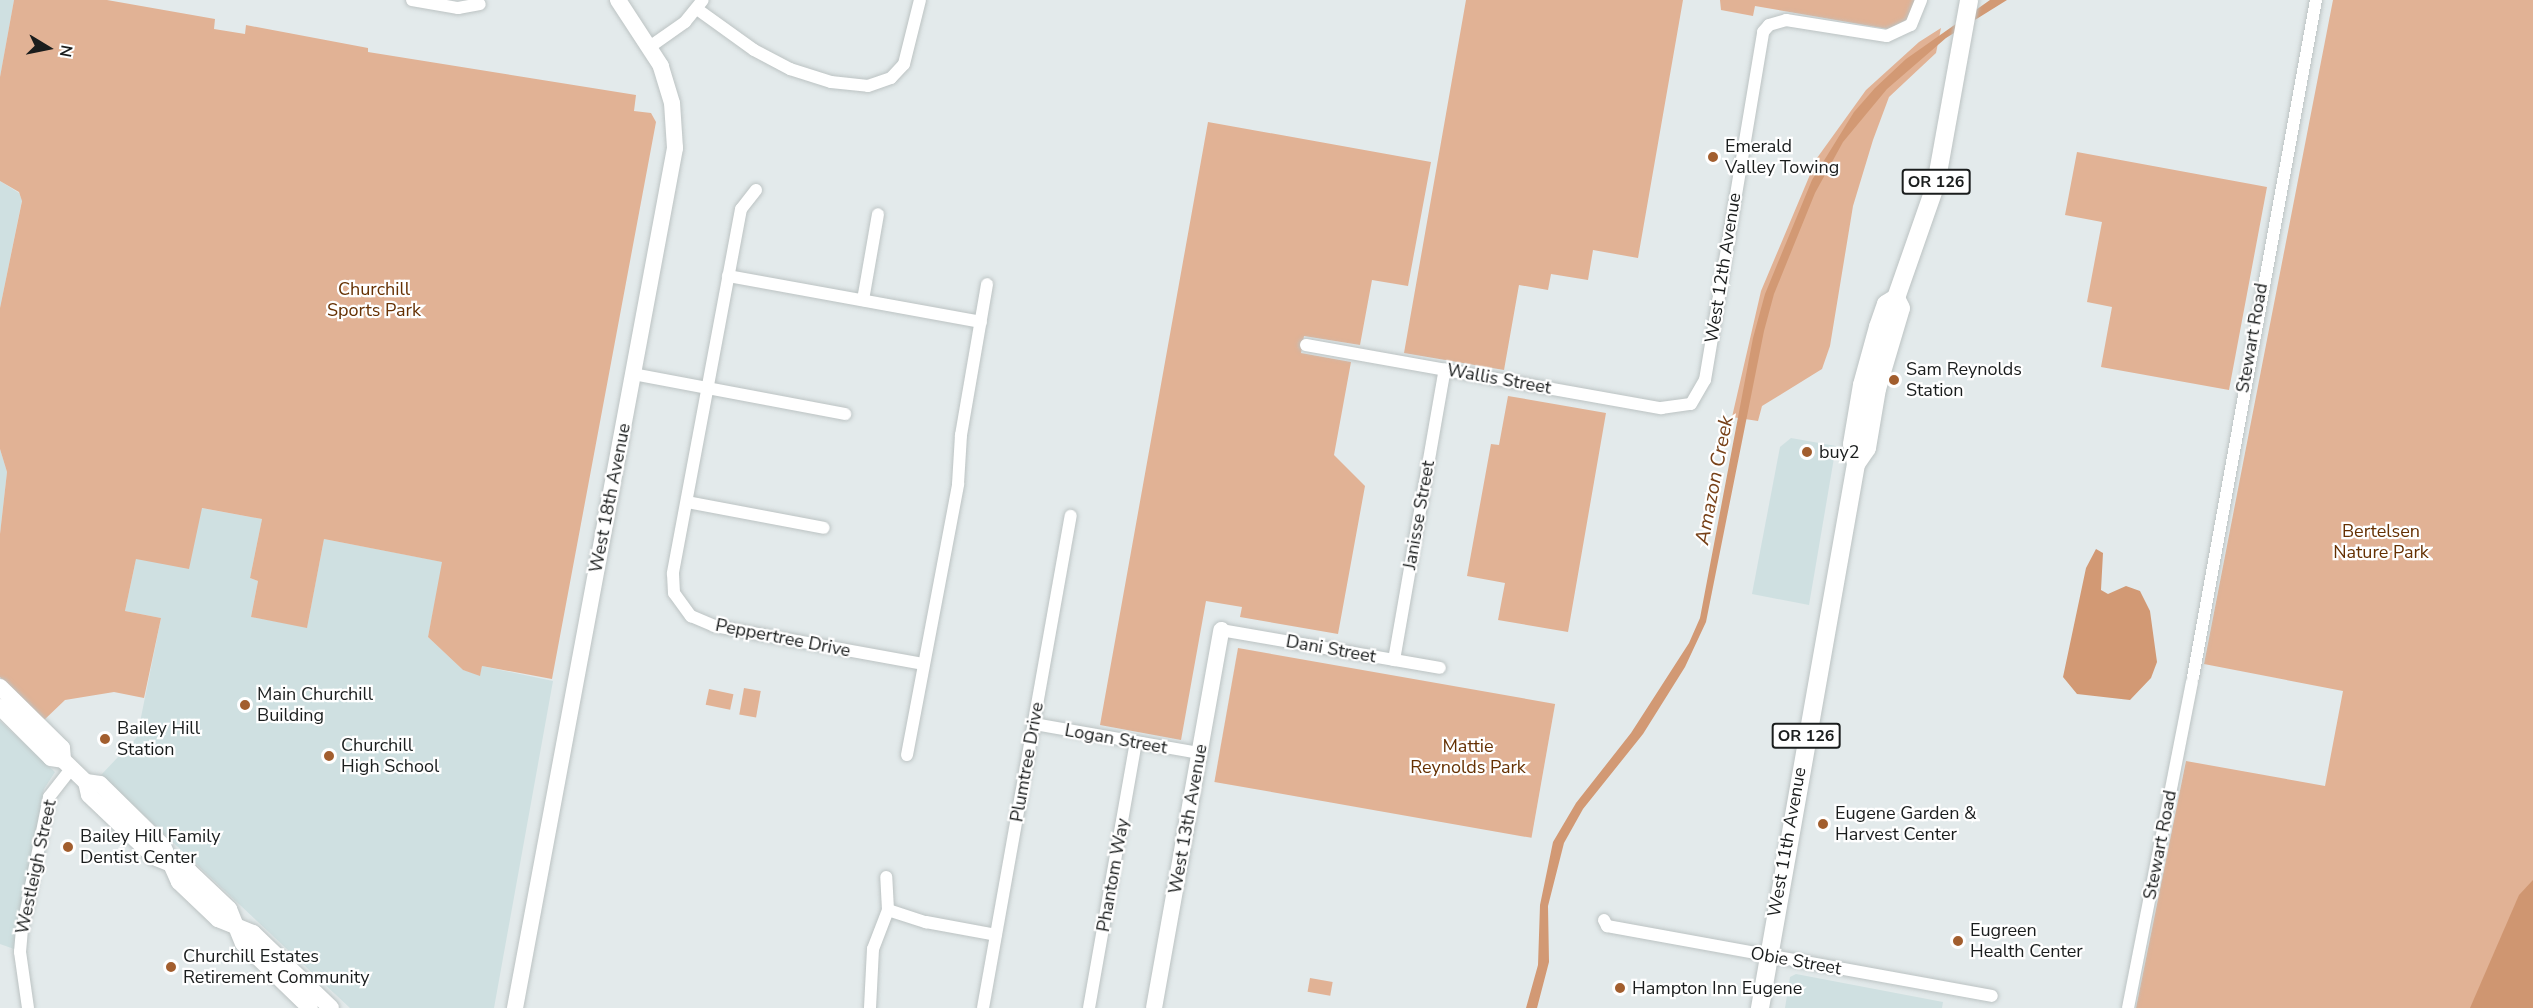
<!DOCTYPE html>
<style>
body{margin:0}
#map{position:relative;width:2533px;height:1008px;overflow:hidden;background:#e3eaeb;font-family:"Nunito Sans",sans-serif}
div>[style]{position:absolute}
.built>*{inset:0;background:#cfe0e1}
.green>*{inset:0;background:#e1b295;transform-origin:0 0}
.forest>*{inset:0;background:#cf9671}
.water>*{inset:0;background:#d29974}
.roads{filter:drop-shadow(0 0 2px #bcc3c3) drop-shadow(0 0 2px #bcc3c3)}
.street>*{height:12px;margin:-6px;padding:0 6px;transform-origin:6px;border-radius:6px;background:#fff}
.secondary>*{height:16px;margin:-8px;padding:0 8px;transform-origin:8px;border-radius:8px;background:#fff}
.primary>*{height:18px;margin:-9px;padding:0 9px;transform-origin:9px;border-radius:9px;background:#fff}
.dots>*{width:16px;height:16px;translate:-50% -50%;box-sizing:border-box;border:3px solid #fff;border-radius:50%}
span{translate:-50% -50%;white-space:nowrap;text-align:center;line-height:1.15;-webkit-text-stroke:4.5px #fff;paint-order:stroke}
.shield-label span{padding:2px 4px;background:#fff;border:2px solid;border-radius:4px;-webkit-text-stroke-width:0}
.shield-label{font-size:16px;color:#1a1d1d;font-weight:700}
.poi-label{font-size:18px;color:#1a1d1d}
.left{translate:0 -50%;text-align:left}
.street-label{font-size:18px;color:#1a1d1d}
.park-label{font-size:18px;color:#653002}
.water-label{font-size:20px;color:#774017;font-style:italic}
.north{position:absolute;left:18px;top:18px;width:60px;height:60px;-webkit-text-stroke:4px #fff;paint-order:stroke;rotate:100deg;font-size:16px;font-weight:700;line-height:24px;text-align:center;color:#1a1d1d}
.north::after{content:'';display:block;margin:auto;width:21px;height:27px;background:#1a1d1d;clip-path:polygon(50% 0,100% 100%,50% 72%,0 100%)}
</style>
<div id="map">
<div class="built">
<i style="clip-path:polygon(0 0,14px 0,0 77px)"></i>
<i style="clip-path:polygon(0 181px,19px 193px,22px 200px,0 308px)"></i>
<i style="clip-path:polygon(1791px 438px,1836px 446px,1809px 605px,1752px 594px,1780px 447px)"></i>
<i style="clip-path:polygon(0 449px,7px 472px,0 534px)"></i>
<i style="clip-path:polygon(201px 508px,262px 519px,250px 578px,258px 581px,251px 617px,307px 627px,324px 539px,443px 562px,428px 637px,463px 670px,480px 675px,482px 666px,553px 681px,494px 1008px,350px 1008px,101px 775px,137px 737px,161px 618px,125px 611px,136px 559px)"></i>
<i style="clip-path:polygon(0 721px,55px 772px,44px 789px,14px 949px,0 944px)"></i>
<i style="clip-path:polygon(1796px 974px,1943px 1002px,1942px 1008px,1785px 1008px,1790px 977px)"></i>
</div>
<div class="green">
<i style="clip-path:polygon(14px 0,107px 0,215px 19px,214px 29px,245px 34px,246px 25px,368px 48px,368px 52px,636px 95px,634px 111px,651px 113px,656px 122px,552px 679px,482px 666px,480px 676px,463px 670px,428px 637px,442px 562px,324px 539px,307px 628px,251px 617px,258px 581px,250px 578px,262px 519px,202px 508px,189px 569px,136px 559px,125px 611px,161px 618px,144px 698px,114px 692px,65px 700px,43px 721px,0 677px,0 534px,7px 472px,0 449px,0 308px,22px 201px,19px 192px,0 181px,0 77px)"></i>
<i style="clip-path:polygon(1466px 0,1683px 0,1638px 258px,1593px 250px,1588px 280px,1551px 274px,1548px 290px,1519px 285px,1504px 370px,1404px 353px)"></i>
<i style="clip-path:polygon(1720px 0,1915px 0,1908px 19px,1888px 29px,1755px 6px,1753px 16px,1721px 10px)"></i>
<i style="clip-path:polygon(2333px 0,2533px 0,2533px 1008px,2136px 1008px,2186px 761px,2325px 786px,2343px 691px,2204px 664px)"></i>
<i style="clip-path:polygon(1941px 28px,1936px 53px,1889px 97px,1873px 140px,1853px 206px,1830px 346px,1822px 369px,1762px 406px,1758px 421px,1732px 417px,1761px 291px,1817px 158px,1866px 90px,1919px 42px)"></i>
<i style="clip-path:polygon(1208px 122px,1431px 162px,1408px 286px,1372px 280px,1360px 345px,1304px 336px,1301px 353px,1351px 362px,1334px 455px,1365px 486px,1338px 634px,1240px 617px,1242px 607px,1206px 601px,1181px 740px,1100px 725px)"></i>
<i style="clip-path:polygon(2077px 152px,2267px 187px,2229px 390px,2101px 367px,2112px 307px,2087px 302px,2102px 222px,2065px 215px)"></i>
<i style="clip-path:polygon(1508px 396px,1606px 413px,1568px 632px,1498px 620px,1505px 583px,1467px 576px,1491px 444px,1499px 445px)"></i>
<i style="left:1238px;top:648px;width:322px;height:136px;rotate:10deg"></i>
<i style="left:744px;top:688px;width:17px;height:27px;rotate:10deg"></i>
<i style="left:709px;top:689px;width:25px;height:16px;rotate:12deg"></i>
<i style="left:1310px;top:978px;width:23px;height:14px;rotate:10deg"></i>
</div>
<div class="forest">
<i style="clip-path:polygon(2533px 880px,2533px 1008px,2470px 1008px,2519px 895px)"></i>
</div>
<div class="water">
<i style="clip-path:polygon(1990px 0,2007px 0,1946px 38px,1887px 89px,1843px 142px,1815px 193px,1774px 294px,1764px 331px,1706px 622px,1685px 667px,1643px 734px,1583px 809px,1564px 843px,1548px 906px,1549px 962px,1537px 1008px,1526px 1008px,1538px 965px,1540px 905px,1553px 842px,1576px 803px,1631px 733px,1689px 643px,1700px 618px,1753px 338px,1765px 294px,1812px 180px,1854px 112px,1875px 88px,1906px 59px)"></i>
<i style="clip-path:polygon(2096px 549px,2103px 553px,2101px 590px,2108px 594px,2126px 586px,2140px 591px,2150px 611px,2157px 662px,2151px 678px,2130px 700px,2077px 694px,2063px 677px,2086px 568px)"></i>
</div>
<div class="roads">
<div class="street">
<i style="left:412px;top:0;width:47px;rotate:9.9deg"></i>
<i style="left:458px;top:8px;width:22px;rotate:-10deg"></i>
<i style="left:697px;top:9px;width:70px;rotate:35.7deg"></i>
<i style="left:754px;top:50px;width:41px;rotate:27.8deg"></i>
<i style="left:790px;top:69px;width:43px;rotate:17.6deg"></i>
<i style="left:831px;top:82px;width:37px;rotate:6deg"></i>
<i style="left:868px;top:86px;width:24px;rotate:-19deg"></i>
<i style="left:891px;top:78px;width:19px;rotate:-47deg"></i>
<i style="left:904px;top:64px;width:66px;rotate:-76deg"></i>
<i style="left:651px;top:46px;width:42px;rotate:-35.2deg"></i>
<i style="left:685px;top:22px;width:28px;rotate:-51deg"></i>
<i style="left:756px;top:190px;width:24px;rotate:128deg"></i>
<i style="left:741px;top:209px;width:371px;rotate:100.6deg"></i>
<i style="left:673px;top:574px;width:19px;rotate:87deg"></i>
<i style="left:674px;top:593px;width:29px;rotate:54deg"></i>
<i style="left:691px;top:616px;width:25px;rotate:23deg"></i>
<i style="left:714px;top:626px;width:213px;rotate:10.3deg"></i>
<i style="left:728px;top:276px;width:257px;rotate:10.3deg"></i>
<i style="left:863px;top:300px;width:87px;rotate:-80.1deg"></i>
<i style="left:1306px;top:345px;width:361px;rotate:10.1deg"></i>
<i style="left:1661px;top:408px;width:30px;rotate:-8deg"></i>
<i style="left:1691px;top:404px;width:28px;rotate:-60deg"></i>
<i style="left:1705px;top:380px;width:353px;rotate:-80.5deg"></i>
<i style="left:1763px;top:32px;width:9px;rotate:-49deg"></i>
<i style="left:1769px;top:25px;width:18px;rotate:-16deg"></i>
<i style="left:1786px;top:20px;width:102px;rotate:9deg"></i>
<i style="left:1887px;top:36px;width:26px;rotate:-25deg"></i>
<i style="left:1911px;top:25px;width:27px;rotate:-68deg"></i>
<i style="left:633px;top:374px;width:216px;rotate:10.7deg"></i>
<i style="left:687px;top:502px;width:139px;rotate:10.7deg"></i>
<i style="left:1221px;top:630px;width:222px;rotate:9.8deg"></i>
<i style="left:1394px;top:660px;width:295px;rotate:-80.1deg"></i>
<i style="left:2193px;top:677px;width:688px;rotate:-79.7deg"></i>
<i style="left:1034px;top:724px;width:168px;rotate:10deg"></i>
<i style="left:907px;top:755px;width:276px;rotate:-79.3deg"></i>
<i style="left:958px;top:484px;width:49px;rotate:-86.5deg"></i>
<i style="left:961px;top:435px;width:153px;rotate:-80.2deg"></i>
<i style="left:888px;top:910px;width:40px;rotate:18deg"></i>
<i style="left:926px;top:922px;width:71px;rotate:10.5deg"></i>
<i style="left:1604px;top:920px;width:7px;rotate:63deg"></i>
<i style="left:1607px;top:926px;width:391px;rotate:10.3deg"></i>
<i style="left:28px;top:1008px;width:57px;rotate:-98.1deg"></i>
<i style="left:20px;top:952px;width:22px;rotate:-85deg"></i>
<i style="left:22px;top:930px;width:136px;rotate:-78.5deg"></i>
<i style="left:49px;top:797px;width:37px;rotate:-52deg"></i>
<i style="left:870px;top:1008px;width:59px;rotate:-87.1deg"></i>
<i style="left:873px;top:949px;width:42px;rotate:-69deg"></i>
<i style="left:888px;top:910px;width:33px;rotate:-93deg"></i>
<i style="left:983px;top:1008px;width:500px;rotate:-79.9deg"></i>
<i style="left:1089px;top:1008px;width:270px;rotate:-80deg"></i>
<i style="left:2128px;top:1008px;width:332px;rotate:-78.9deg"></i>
</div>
<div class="secondary">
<i style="left:0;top:687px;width:87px;rotate:44.5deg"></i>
<i style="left:62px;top:748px;width:12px;rotate:85deg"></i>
<i style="left:0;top:707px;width:72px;rotate:45deg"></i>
<i style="left:51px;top:758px;width:12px;rotate:9deg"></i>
<i style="left:63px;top:760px;width:32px;rotate:44deg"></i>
<i style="left:86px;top:782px;width:14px;rotate:8deg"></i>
<i style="left:100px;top:784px;width:88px;rotate:44.5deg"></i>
<i style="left:163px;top:846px;width:39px;rotate:66deg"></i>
<i style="left:179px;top:882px;width:54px;rotate:43.5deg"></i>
<i style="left:218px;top:919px;width:38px;rotate:22deg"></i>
<i style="left:253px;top:933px;width:108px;rotate:43.9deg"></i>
<i style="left:86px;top:782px;width:13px;rotate:77deg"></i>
<i style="left:89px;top:795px;width:90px;rotate:43.6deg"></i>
<i style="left:154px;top:857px;width:38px;rotate:22deg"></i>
<i style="left:189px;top:871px;width:55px;rotate:43.5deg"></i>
<i style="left:229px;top:909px;width:37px;rotate:68deg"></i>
<i style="left:243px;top:943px;width:93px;rotate:44.1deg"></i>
<i style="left:515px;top:1008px;width:875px;rotate:-79.46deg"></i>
<i style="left:675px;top:148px;width:45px;rotate:-93.8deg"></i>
<i style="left:672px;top:103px;width:39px;rotate:-107deg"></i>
<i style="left:661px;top:66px;width:79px;rotate:-123.1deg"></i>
<i style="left:1154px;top:1008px;width:384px;rotate:-79.9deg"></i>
</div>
<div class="primary">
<i style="left:1856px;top:464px;width:19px;rotate:-55deg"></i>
<i style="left:1867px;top:448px;width:60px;rotate:-80.4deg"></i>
<i style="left:1877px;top:389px;width:84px;rotate:-73.5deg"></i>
<i style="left:1901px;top:308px;width:11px;rotate:-117deg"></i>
<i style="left:1760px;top:1008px;width:552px;rotate:-79.99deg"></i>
<i style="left:1856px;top:464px;width:20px;rotate:-101deg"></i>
<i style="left:1852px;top:444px;width:60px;rotate:-80.4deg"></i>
<i style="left:1862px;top:385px;width:60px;rotate:-74.6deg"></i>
<i style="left:1878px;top:327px;width:24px;rotate:-71deg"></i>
<i style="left:1886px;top:304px;width:12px;rotate:-31deg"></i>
<i style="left:1896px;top:298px;width:121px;rotate:-70.7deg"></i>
<i style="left:1936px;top:184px;width:187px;rotate:-79.8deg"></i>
</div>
</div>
<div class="dots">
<i style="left:1713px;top:157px;background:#a25e2e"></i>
<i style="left:1894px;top:380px;background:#a25e2e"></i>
<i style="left:1807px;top:452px;background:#a25e2e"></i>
<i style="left:245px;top:705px;background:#a25e2e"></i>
<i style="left:105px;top:739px;background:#a25e2e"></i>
<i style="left:329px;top:756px;background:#a25e2e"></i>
<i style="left:1823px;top:824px;background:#a25e2e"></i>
<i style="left:68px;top:847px;background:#a25e2e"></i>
<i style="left:1958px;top:941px;background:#a25e2e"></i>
<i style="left:171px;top:967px;background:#a25e2e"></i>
<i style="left:1620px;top:988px;background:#a25e2e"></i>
</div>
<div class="shield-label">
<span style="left:1936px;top:182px">OR 126</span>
<span style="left:1806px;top:736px">OR 126</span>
</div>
<div class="poi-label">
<span class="left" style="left:1725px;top:157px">Emerald<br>Valley Towing</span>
<span class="left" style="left:1906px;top:380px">Sam Reynolds<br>Station</span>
<span class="left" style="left:1819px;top:452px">buy2</span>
<span class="left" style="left:257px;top:705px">Main Churchill<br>Building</span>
<span class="left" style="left:117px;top:739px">Bailey Hill<br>Station</span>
<span class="left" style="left:341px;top:756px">Churchill<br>High School</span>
<span class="left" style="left:1835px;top:824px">Eugene Garden &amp;<br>Harvest Center</span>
<span class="left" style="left:80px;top:847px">Bailey Hill Family<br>Dentist Center</span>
<span class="left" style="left:1970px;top:941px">Eugreen<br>Health Center</span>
<span class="left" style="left:183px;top:967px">Churchill Estates<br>Retirement Community</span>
<span class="left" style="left:1632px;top:988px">Hampton Inn Eugene</span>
</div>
<div class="street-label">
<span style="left:1723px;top:268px;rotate:-81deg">West 12th Avenue</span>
<span style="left:2252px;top:338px;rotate:-80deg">Stewart Road</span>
<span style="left:1499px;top:379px;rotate:10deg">Wallis Street</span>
<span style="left:610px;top:498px;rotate:-79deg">West 18th Avenue</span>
<span style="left:1419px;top:515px;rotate:-80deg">Janisse Street</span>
<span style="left:783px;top:638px;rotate:11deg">Peppertree Drive</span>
<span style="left:1331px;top:649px;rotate:10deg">Dani Street</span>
<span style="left:1116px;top:739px;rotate:10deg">Logan Street</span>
<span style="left:1027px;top:762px;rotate:-80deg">Plumtree Drive</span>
<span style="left:1188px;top:819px;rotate:-80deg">West 13th Avenue</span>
<span style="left:1787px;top:842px;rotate:-80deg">West 11th Avenue</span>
<span style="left:2160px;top:845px;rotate:-79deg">Stewart Road</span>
<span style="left:36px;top:867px;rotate:-78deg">Westleigh Street</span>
<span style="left:1113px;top:875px;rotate:-80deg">Phantom Way</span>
<span style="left:1796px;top:961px;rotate:10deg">Obie Street</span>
</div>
<div class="park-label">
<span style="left:374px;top:300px">Churchill<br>Sports Park</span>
<span style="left:2381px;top:542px">Bertelsen<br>Nature Park</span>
<span style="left:1468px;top:757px">Mattie<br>Reynolds Park</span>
</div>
<div class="water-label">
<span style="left:1714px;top:480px;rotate:-79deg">Amazon Creek</span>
</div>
<div class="north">N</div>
</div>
